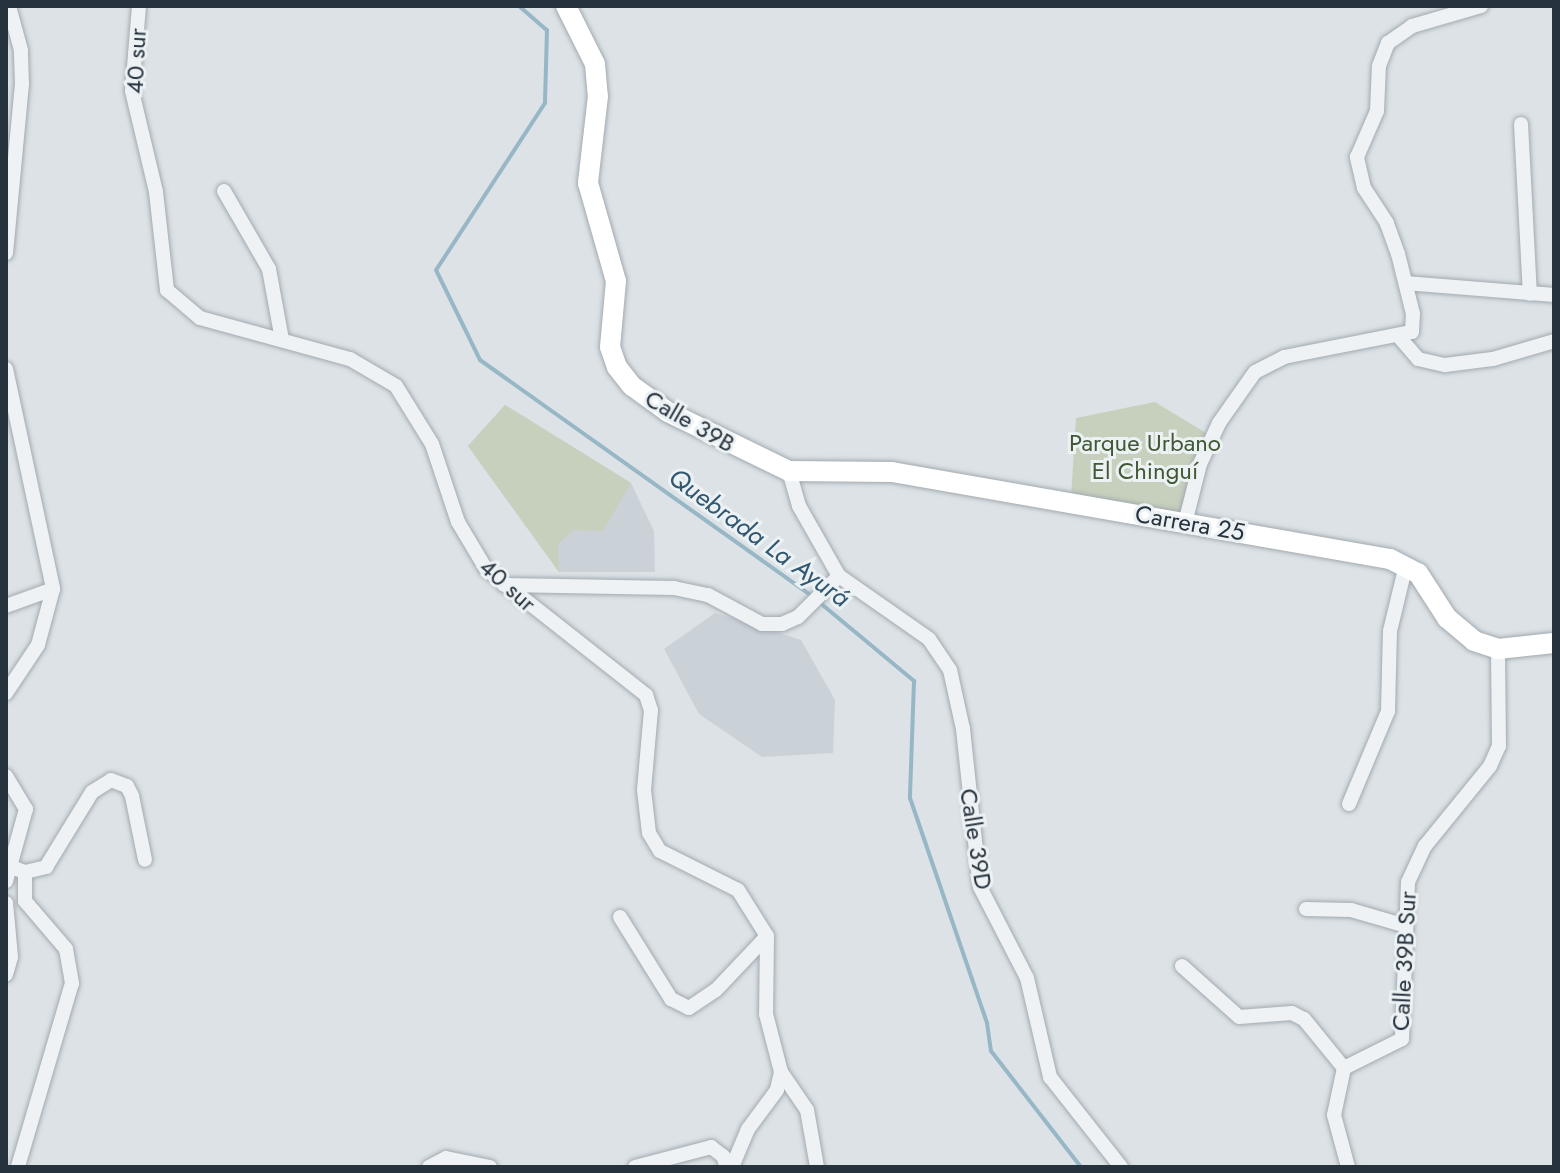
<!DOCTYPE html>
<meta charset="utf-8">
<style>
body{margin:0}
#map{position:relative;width:1560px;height:1173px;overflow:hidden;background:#dce2e6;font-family:Jost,sans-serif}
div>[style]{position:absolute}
.built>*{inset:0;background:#cad2d8}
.green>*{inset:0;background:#c6d0bd}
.stream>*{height:4px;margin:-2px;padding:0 2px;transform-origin:2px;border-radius:2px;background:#97b7c7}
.roads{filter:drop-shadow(0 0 2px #a2aab0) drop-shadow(0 0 2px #a2aab0)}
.street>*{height:14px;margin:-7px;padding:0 7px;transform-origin:7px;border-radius:7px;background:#eff2f5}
.secondary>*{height:20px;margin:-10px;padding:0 10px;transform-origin:10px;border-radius:10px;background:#fff}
span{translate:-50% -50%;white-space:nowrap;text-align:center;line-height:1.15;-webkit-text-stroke:6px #ecf1f4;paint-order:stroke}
.street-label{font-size:24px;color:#26323d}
.park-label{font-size:24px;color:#415834}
.water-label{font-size:26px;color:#315870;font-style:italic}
.frame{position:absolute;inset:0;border:8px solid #26323d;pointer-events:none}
</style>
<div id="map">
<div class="built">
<i style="clip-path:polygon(505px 405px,631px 483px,654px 531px,655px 572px,559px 572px,468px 446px)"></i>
<i style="clip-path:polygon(715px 613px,801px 640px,835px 700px,833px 753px,762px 757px,699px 714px,664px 649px)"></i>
</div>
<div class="green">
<i style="clip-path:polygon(1155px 402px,1206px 433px,1179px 516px,1071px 497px,1076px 418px)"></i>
<i style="clip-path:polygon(505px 405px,631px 483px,603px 531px,574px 530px,558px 544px,559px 572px,468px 446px)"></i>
</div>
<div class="stream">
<i style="left:519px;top:6px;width:37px;rotate:41deg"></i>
<i style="left:547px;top:30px;width:73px;rotate:91.6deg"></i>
<i style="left:545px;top:103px;width:199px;rotate:123.1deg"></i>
<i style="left:436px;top:270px;width:100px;rotate:63.9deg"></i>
<i style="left:480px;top:360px;width:407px;rotate:35.4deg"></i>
<i style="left:819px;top:602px;width:124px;rotate:39.7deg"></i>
<i style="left:914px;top:681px;width:117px;rotate:92deg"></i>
<i style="left:910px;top:798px;width:238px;rotate:71.1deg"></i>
<i style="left:987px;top:1023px;width:28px;rotate:82deg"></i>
<i style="left:991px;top:1051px;width:147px;rotate:52.2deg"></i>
</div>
<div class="roads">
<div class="street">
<i style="left:139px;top:6px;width:85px;rotate:94.7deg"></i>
<i style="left:132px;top:91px;width:104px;rotate:76.6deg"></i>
<i style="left:156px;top:192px;width:99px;rotate:83.6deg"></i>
<i style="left:167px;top:290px;width:43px;rotate:40.3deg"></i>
<i style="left:200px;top:318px;width:156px;rotate:15.3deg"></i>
<i style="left:350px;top:359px;width:53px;rotate:30.4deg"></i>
<i style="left:396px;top:386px;width:68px;rotate:58.2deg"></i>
<i style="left:432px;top:444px;width:82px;rotate:71.6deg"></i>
<i style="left:458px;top:522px;width:55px;rotate:59.2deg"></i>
<i style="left:486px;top:569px;width:204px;rotate:38.2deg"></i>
<i style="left:646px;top:695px;width:16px;rotate:72deg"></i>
<i style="left:651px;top:710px;width:80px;rotate:95deg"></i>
<i style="left:644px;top:790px;width:43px;rotate:83.4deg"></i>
<i style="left:649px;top:833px;width:21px;rotate:59deg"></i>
<i style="left:660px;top:851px;width:87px;rotate:26.6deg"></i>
<i style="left:738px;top:890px;width:54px;rotate:57.8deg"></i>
<i style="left:767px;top:936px;width:78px;rotate:90.7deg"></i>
<i style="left:766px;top:1014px;width:60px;rotate:75.5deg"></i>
<i style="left:781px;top:1072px;width:18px;rotate:103deg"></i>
<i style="left:777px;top:1090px;width:49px;rotate:126.6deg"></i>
<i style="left:748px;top:1129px;width:41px;rotate:112.8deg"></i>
<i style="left:1521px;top:124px;width:170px;rotate:87deg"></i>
<i style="left:224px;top:191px;width:90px;rotate:60deg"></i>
<i style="left:269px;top:269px;width:72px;rotate:79.6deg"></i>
<i style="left:6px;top:253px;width:170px;rotate:-84.6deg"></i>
<i style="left:22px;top:84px;width:34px;rotate:-92deg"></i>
<i style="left:21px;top:50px;width:46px;rotate:-105.3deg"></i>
<i style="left:1406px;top:283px;width:148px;rotate:4.6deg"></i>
<i style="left:1400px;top:338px;width:28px;rotate:49deg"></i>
<i style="left:1418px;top:359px;width:28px;rotate:13deg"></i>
<i style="left:1445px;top:365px;width:48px;rotate:-7.1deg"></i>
<i style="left:1493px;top:359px;width:64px;rotate:-16.4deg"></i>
<i style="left:6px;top:369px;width:225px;rotate:77.9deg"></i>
<i style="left:53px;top:589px;width:58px;rotate:105deg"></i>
<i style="left:38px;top:645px;width:58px;rotate:123.7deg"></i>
<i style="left:789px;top:471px;width:36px;rotate:74deg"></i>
<i style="left:799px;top:506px;width:81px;rotate:60.3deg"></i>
<i style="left:839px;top:576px;width:110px;rotate:35deg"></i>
<i style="left:929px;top:639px;width:37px;rotate:56deg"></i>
<i style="left:950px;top:670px;width:60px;rotate:77.6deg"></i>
<i style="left:963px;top:729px;width:159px;rotate:83.9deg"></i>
<i style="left:980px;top:887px;width:102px;rotate:62.7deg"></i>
<i style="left:1027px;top:978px;width:102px;rotate:76.9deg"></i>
<i style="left:1050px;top:1077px;width:115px;rotate:51.7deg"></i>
<i style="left:1185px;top:523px;width:61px;rotate:-75.7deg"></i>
<i style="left:1200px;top:464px;width:45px;rotate:-65.1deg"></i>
<i style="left:1219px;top:423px;width:62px;rotate:-54.8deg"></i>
<i style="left:1255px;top:372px;width:33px;rotate:-27deg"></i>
<i style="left:1284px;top:357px;width:130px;rotate:-11.1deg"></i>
<i style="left:1412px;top:332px;width:18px;rotate:-87deg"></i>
<i style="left:1413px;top:314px;width:62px;rotate:-104deg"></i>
<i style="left:1398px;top:254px;width:33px;rotate:-110deg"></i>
<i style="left:1387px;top:223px;width:42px;rotate:-123.3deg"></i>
<i style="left:1364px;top:188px;width:32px;rotate:-103deg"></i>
<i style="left:1357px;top:157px;width:50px;rotate:-66.5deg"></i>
<i style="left:1377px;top:111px;width:45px;rotate:-87.5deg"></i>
<i style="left:1379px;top:66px;width:25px;rotate:-69deg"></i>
<i style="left:1388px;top:43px;width:29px;rotate:-35deg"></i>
<i style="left:1412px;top:26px;width:72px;rotate:-16.2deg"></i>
<i style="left:504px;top:585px;width:170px;rotate:1deg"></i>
<i style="left:674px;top:588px;width:35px;rotate:12deg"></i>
<i style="left:708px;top:595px;width:61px;rotate:28.2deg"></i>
<i style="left:762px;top:624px;width:20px"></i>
<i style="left:782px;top:624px;width:17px;rotate:-24deg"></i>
<i style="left:798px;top:617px;width:58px;rotate:-45deg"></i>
<i style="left:6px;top:606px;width:50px;rotate:-19.9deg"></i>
<i style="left:6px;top:776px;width:39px;rotate:59deg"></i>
<i style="left:26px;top:809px;width:75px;rotate:105.5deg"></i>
<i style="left:1349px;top:804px;width:101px;rotate:-67.2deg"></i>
<i style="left:1388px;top:711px;width:80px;rotate:-88.6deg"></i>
<i style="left:1390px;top:631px;width:68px;rotate:-76.4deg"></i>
<i style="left:9px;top:866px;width:17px;rotate:21deg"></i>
<i style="left:25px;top:872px;width:29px;rotate:90deg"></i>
<i style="left:25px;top:901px;width:63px;rotate:49.5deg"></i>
<i style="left:66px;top:949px;width:35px;rotate:80deg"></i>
<i style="left:72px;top:983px;width:192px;rotate:106.4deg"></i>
<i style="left:25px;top:872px;width:22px;rotate:-13deg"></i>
<i style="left:46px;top:867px;width:88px;rotate:-58.5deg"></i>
<i style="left:92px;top:792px;width:22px;rotate:-32deg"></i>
<i style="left:111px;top:780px;width:17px;rotate:21deg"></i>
<i style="left:127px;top:786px;width:11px;rotate:63deg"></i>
<i style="left:132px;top:796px;width:65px;rotate:78.5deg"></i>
<i style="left:6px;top:903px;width:54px;rotate:84.7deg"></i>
<i style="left:11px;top:957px;width:18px;rotate:106deg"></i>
<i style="left:1306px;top:909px;width:45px;rotate:1.3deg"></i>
<i style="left:1351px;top:910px;width:57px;rotate:16.2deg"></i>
<i style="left:620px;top:917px;width:97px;rotate:58.1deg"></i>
<i style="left:671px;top:999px;width:20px;rotate:27deg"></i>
<i style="left:689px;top:1008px;width:32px;rotate:-34deg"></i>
<i style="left:716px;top:990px;width:74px;rotate:-46.6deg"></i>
<i style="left:1182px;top:966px;width:76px;rotate:41.8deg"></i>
<i style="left:1239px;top:1017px;width:53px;rotate:-4.3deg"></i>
<i style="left:1292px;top:1013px;width:13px;rotate:27deg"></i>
<i style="left:1304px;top:1019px;width:63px;rotate:50.8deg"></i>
<i style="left:781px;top:1072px;width:46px;rotate:55.6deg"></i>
<i style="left:807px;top:1110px;width:58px;rotate:80deg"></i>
<i style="left:429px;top:1167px;width:19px;rotate:-28deg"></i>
<i style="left:446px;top:1158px;width:45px;rotate:11.6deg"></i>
<i style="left:635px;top:1167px;width:79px;rotate:-14.7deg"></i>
<i style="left:711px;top:1147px;width:15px;rotate:37deg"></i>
<i style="left:723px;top:1156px;width:12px;rotate:70deg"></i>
<i style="left:1348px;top:1167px;width:54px;rotate:-105.1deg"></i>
<i style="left:1334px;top:1115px;width:48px;rotate:-78deg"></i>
<i style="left:1344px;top:1068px;width:65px;rotate:-26.6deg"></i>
<i style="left:1402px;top:1039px;width:157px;rotate:-87.8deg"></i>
<i style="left:1408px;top:882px;width:40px;rotate:-65deg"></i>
<i style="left:1425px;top:846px;width:103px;rotate:-50.9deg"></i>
<i style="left:1490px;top:766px;width:22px;rotate:-66deg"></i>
<i style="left:1499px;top:746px;width:97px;rotate:-90.6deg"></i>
</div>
<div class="secondary">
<i style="left:566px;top:6px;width:65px;rotate:63.4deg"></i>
<i style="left:595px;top:64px;width:32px;rotate:85deg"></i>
<i style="left:598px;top:96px;width:88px;rotate:96.6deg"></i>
<i style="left:588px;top:183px;width:102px;rotate:74.1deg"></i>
<i style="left:616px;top:281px;width:66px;rotate:95.2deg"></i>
<i style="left:610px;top:347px;width:21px;rotate:71deg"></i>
<i style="left:617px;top:367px;width:24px;rotate:52deg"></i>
<i style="left:632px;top:386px;width:44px;rotate:35.8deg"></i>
<i style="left:668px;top:412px;width:135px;rotate:26deg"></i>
<i style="left:789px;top:471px;width:103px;rotate:0.6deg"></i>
<i style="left:892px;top:472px;width:506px;rotate:9.91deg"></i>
<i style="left:1390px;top:559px;width:31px;rotate:27deg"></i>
<i style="left:1418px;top:573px;width:54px;rotate:57.2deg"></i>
<i style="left:1447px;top:618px;width:35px;rotate:40deg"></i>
<i style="left:1474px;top:641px;width:25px;rotate:18deg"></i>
<i style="left:1498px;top:649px;width:56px;rotate:-6.1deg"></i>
</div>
</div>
<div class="street-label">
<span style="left:136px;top:61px;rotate:-87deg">40 sur</span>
<span style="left:690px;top:421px;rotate:30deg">Calle 39B</span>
<span style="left:1190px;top:523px;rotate:10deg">Carrera 25</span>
<span style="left:508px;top:585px;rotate:42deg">40 sur</span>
<span style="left:976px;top:839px;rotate:81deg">Calle 39D</span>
<span style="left:1404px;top:961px;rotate:-87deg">Calle 39B Sur</span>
</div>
<div class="park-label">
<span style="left:1145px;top:457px">Parque Urbano<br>El Chinguí</span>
</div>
<div class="water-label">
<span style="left:759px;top:538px;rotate:36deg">Quebrada La Ayurá</span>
</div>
<div class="frame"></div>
</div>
